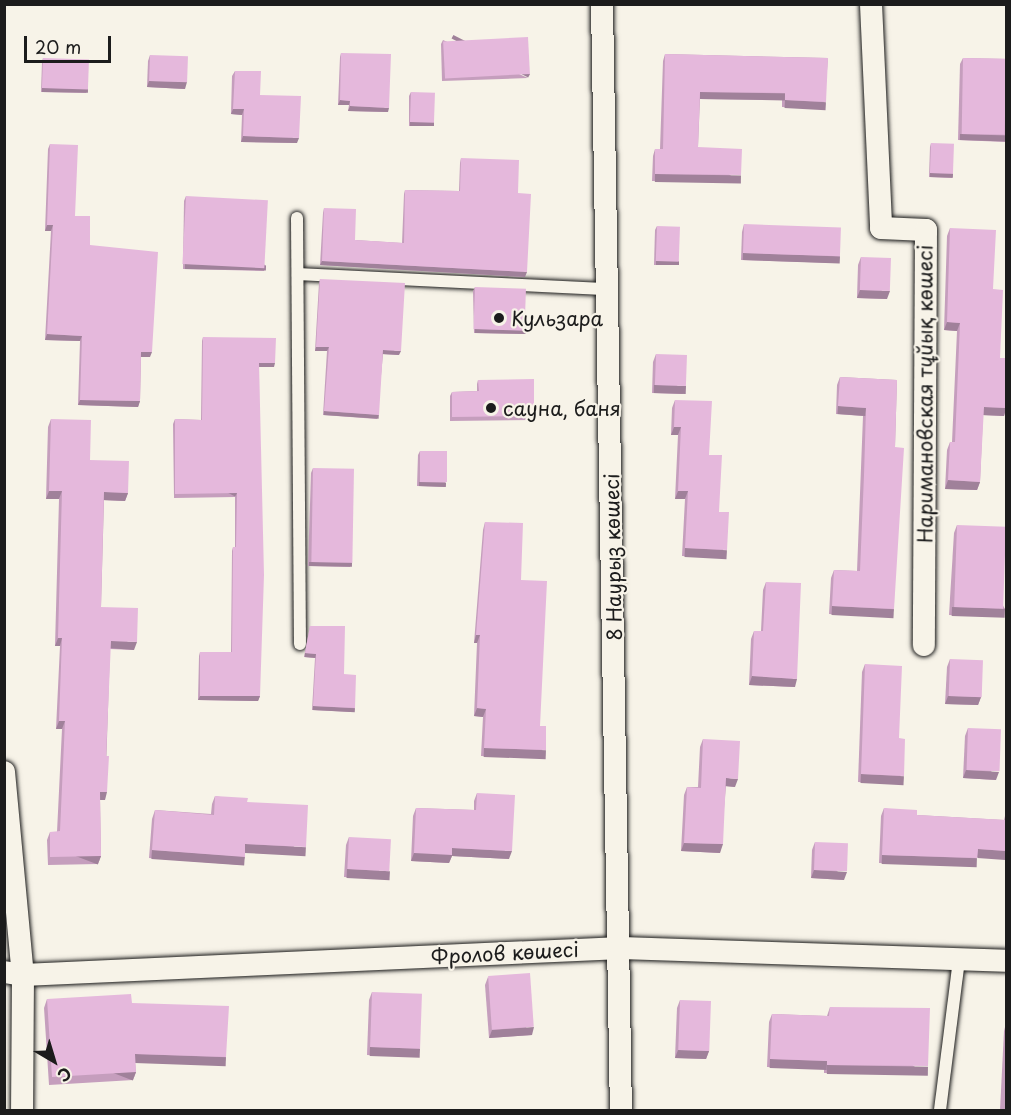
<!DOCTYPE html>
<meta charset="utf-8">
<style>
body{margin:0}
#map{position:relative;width:1011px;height:1115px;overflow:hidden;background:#f7f3e8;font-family:"Playpen Sans",sans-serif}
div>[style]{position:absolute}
.roads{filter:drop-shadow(0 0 2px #1c1c1c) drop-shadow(0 0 2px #1c1c1c)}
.service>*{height:12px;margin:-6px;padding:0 6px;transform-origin:6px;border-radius:6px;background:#f7f3e8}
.minor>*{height:22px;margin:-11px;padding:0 11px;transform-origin:11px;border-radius:11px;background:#f7f3e8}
.wall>*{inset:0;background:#c59ebd}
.shaded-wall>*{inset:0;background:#a0819a;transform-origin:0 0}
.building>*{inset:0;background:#e5b8dc;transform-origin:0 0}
.dots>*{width:16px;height:16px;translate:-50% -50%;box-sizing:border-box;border:3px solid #f7f3e8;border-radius:50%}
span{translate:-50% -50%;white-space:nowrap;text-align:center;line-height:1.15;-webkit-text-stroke:4.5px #f7f3e8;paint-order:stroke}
.poi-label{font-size:20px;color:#1c1c1c}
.left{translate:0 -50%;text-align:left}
.street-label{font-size:20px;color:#1c1c1c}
.frame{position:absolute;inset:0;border:6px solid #1c1c1c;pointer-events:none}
.north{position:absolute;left:24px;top:1031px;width:60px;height:60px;-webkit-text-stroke:4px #f7f3e8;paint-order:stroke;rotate:142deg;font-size:16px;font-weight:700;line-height:24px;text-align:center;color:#1c1c1c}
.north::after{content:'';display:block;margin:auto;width:21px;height:27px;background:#1c1c1c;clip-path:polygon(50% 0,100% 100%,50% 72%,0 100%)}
.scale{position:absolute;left:24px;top:36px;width:87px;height:27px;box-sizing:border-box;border:3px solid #1c1c1c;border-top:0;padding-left:8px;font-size:18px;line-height:21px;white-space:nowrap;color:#1c1c1c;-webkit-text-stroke:4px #f7f3e8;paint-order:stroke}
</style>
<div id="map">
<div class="roads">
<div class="service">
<i style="left:297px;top:218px;width:426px;rotate:89.6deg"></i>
<i style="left:298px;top:274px;width:310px;rotate:2.8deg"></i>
<i style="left:940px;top:1110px;width:152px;rotate:-82.8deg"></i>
</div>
<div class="minor">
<i style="left:602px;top:4px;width:1106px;rotate:89.02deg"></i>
<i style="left:871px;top:4px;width:224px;rotate:87.4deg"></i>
<i style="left:881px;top:228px;width:45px;rotate:2.5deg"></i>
<i style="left:926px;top:230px;width:415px;rotate:90.3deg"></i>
<i style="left:4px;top:772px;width:204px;rotate:84.7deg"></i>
<i style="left:23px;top:975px;width:135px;rotate:90.4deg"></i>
<i style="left:4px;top:972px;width:19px;rotate:9deg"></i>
<i style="left:23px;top:975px;width:599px;rotate:-2.59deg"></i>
<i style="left:621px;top:948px;width:385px;rotate:1.9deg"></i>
</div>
</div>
<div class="wall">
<i style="clip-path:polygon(443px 40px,528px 78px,442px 81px,441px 44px)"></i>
<i style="clip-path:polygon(341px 53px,388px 112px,348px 111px,349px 105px,338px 105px,340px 57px)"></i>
<i style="clip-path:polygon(665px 54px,828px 58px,824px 109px,782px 107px,782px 100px,700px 99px,698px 147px,738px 182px,652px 181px,653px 156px,655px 149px,660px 149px,663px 61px)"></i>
<i style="clip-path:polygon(150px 55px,185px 89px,147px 87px,148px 61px)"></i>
<i style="clip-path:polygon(43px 58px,88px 89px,86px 93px,41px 92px,42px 62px)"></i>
<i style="clip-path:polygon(963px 58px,1006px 59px,1006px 142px,958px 140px,960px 64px)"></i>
<i style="clip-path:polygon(235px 71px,260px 95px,297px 143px,241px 142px,242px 115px,231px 114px,232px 76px)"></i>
<i style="clip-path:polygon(411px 92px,432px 126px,409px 126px,409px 96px)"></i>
<i style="clip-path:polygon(931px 143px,953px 174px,952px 178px,929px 177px,930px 147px)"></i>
<i style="clip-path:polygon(50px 144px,75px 216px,90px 245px,150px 357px,141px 357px,140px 401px,138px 407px,78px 405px,80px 341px,45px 340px,51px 231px,45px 231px,48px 149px)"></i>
<i style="clip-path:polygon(461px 158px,518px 193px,525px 277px,320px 265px,323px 213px,324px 208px,355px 240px,402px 243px,404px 194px,405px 190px,459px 191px,460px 163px)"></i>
<i style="clip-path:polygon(186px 196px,266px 266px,264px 271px,183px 269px,184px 201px)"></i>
<i style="clip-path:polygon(744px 224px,840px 256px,838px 263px,741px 260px,742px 232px)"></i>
<i style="clip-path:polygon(657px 226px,678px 265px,654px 265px,655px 230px)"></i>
<i style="clip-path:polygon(950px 228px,993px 289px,1000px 358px,1006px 408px,1004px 416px,983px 415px,980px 482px,977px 490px,945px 489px,947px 450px,950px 442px,952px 442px,957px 331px,944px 330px,947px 236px)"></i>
<i style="clip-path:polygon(861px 257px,887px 299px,857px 298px,858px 265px)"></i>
<i style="clip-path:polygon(320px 279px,399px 355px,383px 354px,377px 419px,323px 415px,327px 351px,315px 351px,319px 283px)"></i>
<i style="clip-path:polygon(475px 287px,525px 334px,474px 333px,473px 291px)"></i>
<i style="clip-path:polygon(203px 337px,274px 367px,259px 367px,260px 696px,258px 701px,198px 700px,199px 656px,200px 652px,231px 652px,232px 551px,233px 547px,235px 547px,235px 497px,174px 498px,173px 424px,175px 419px,201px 420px,202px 341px)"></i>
<i style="clip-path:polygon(656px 354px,683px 394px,652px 393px,653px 362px)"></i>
<i style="clip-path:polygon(840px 377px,897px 380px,895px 447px,894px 609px,891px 617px,829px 614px,831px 578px,834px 570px,857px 571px,863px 416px,836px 414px,837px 385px)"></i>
<i style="clip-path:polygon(478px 380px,533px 420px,450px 421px,450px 396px,452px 392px,477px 391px,477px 384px)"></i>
<i style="clip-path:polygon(675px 400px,709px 455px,719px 512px,724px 558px,682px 556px,685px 499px,675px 499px,678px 435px,671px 435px,672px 408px)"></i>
<i style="clip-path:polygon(51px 419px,90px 460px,128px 493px,125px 501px,104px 500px,101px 607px,134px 650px,110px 649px,105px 800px,100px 800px,101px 856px,98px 864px,48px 865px,47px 840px,50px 832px,57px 832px,62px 729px,56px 729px,60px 646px,55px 646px,59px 499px,46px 499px,48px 427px)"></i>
<i style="clip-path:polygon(420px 451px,446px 483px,445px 487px,417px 486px,418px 455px)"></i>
<i style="clip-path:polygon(313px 468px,352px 563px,350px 567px,308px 566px,311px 473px)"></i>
<i style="clip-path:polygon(485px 522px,521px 580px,540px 726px,543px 758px,481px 756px,483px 717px,474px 716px,477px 643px,474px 643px,483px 530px)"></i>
<i style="clip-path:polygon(957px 525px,1005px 609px,1002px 617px,949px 615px,954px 533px)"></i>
<i style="clip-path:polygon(766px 582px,795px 687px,749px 685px,751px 639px,754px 631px,761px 631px,763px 590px)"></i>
<i style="clip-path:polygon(310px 626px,344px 674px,355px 708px,353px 712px,312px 710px,315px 658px,304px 657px)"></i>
<i style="clip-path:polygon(950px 659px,981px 697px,978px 705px,945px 704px,947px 667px)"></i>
<i style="clip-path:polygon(865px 664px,899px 738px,901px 784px,858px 782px,862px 672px)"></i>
<i style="clip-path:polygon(968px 728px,996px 780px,963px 778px,965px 736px)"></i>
<i style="clip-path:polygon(703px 739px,735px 787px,726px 786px,720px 853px,681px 851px,684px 795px,687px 787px,698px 787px,700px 747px)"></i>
<i style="clip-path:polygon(477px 793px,509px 859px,452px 856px,449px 863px,411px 861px,413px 816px,416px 808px,474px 810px,474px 801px)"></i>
<i style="clip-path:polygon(215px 796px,247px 802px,303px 855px,245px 852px,245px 857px,242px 865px,149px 858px,152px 819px,155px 810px,211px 814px,212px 804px)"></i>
<i style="clip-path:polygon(884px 808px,917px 815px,1004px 820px,1006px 812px,1006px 859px,977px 857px,974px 866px,879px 863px,881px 816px)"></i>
<i style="clip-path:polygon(349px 837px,387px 879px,344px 877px,346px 845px)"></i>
<i style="clip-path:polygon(815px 842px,844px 880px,811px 878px,812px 850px)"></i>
<i style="clip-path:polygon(488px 977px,532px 1035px,489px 1038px,485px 985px)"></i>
<i style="clip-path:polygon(372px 992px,420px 1049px,417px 1057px,367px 1055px,369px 1000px)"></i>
<i style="clip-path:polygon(47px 999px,132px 1003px,226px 1057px,224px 1065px,135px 1062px,136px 1072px,133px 1080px,49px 1085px,44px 1008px)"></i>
<i style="clip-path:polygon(680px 1000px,709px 1051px,706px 1059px,675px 1058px,677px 1008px)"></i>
<i style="clip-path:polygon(830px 1007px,925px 1074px,824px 1073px,824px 1069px,767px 1067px,769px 1022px,772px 1014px,827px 1016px)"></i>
<i style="clip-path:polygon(1006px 1023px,1006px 1110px,1000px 1110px,1004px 1031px)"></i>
</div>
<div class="shaded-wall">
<i style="left:530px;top:74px;width:4px;height:86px;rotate:117deg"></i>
<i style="clip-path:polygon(149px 81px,187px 82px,185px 89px,147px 87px)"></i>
<i style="left:42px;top:88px;width:46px;height:4px;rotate:1deg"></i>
<i style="left:700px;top:92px;width:85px;height:7px;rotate:1deg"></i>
<i style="clip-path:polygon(340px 100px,350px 101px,349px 105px,338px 105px)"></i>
<i style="left:785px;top:100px;width:41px;height:8px;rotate:3deg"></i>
<i style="clip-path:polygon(350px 106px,389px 108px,388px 112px,348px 111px)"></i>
<i style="clip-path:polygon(233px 109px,244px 109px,242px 115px,231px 114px)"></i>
<i style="left:410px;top:122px;width:24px;height:4px"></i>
<i style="left:960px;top:134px;width:46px;height:6px;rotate:2deg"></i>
<i style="clip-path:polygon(243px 136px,299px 138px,297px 143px,241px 142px)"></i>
<i style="left:930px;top:173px;width:23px;height:4px;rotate:2deg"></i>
<i style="left:655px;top:174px;width:86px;height:8px;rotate:1deg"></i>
<i style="clip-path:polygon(47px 225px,53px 225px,51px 231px,45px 231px)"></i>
<i style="left:743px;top:253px;width:97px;height:7px;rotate:2deg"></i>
<i style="clip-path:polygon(322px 261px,527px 272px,525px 277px,320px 265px)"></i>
<i style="left:656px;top:261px;width:23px;height:4px"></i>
<i style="left:185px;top:264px;width:81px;height:5px;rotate:1deg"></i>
<i style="clip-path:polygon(860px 290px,890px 291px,887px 299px,857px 298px)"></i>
<i style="clip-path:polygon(947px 322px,960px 323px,957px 331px,944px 330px)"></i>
<i style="left:475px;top:329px;width:51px;height:4px;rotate:1deg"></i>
<i style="clip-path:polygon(47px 334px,82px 336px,80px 341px,45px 340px)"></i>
<i style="clip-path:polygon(316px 347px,329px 347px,327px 351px,315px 351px)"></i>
<i style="clip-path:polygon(383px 350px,401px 351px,399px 355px,381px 354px)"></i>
<i style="clip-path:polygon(141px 352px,152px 352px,150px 357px,139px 357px)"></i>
<i style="clip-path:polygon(259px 363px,275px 363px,274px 367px,257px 367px)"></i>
<i style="left:654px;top:385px;width:32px;height:8px;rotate:2deg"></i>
<i style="clip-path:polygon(80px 400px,140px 401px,138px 407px,78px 405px)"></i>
<i style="left:838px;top:406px;width:28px;height:8px;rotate:4deg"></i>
<i style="clip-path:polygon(984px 407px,1006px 408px,1006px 409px,1004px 416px,981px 415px)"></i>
<i style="left:324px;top:411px;width:55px;height:4px;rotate:4deg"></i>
<i style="left:534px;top:416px;width:4px;height:82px;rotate:104deg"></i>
<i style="clip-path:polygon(674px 427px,681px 427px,678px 435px,671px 435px)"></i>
<i style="clip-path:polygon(948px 480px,980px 482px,977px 490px,945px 489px)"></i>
<i style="left:419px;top:482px;width:27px;height:4px;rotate:2deg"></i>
<i style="clip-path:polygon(49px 491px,62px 491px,59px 499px,46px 499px)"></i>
<i style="clip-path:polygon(678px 491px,688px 491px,685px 499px,675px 499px)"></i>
<i style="clip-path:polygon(104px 492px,128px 493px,125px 501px,101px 500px)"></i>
<i style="left:237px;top:493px;width:4px;height:62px;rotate:117deg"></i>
<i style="left:685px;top:548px;width:42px;height:9px;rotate:3deg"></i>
<i style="left:309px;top:562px;width:43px;height:4px;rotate:1deg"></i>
<i style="left:832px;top:606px;width:62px;height:9px;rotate:3deg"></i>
<i style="left:952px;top:607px;width:53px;height:9px;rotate:2deg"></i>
<i style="clip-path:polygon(476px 635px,480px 635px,477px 643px,474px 643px)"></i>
<i style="clip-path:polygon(58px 638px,62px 638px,60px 646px,55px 646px)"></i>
<i style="clip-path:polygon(111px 641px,137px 642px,134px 650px,108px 648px)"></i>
<i style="left:305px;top:653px;width:11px;height:4px;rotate:5deg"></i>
<i style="clip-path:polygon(752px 676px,797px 679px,795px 687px,749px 685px)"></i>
<i style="clip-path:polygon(200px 696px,260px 696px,258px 701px,198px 700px)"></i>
<i style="clip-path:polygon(948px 696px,981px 697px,978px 705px,945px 704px)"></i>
<i style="left:313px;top:706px;width:42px;height:4px;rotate:3deg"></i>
<i style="clip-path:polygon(477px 708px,486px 709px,483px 717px,474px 716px)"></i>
<i style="clip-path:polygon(59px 721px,65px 721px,62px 729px,56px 729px)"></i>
<i style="left:484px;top:748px;width:62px;height:9px;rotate:2deg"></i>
<i style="clip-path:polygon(966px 770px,999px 772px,996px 780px,963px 778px)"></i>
<i style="left:861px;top:774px;width:43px;height:9px;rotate:3deg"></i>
<i style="clip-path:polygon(726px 778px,738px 779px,735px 787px,724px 786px)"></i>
<i style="clip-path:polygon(100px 792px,107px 792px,105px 800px,97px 800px)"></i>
<i style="clip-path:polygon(684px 843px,723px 844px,720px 853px,681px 851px)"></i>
<i style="left:245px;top:844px;width:61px;height:9px;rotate:3deg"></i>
<i style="clip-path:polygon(452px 848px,512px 851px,509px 859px,452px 856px,449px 863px,411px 861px,414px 853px)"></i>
<i style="left:978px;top:849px;width:28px;height:9px;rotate:4deg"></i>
<i style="left:152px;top:850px;width:93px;height:9px;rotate:4deg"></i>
<i style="left:882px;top:855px;width:95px;height:9px;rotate:2deg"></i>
<i style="left:101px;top:856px;width:9px;height:51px;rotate:111deg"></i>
<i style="left:347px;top:869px;width:43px;height:9px;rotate:3deg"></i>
<i style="clip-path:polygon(814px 870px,847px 872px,844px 880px,811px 878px)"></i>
<i style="clip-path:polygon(534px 1027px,532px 1035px,489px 1038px,492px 1030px)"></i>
<i style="left:370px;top:1047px;width:50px;height:9px;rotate:2deg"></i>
<i style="clip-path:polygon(678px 1050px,709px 1051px,706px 1059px,675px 1058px)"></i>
<i style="left:135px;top:1054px;width:91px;height:9px;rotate:2deg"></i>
<i style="left:770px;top:1059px;width:57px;height:9px;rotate:2deg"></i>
<i style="left:827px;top:1065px;width:101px;height:9px;rotate:1deg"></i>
<i style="left:136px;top:1072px;width:9px;height:84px;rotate:111deg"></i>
</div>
<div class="building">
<i style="left:528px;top:37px;width:37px;height:85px;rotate:87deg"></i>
<i style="clip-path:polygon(341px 53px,391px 54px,389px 108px,350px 106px,350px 101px,340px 100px)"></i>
<i style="clip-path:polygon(665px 54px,828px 58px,826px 102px,785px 100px,785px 93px,700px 92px,698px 147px,742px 149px,741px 175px,655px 174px,655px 149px,663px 149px)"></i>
<i style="left:150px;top:55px;width:38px;height:26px;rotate:2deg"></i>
<i style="left:43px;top:58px;width:46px;height:30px;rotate:2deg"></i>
<i style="left:963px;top:58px;width:43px;height:76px;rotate:1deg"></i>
<i style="clip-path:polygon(235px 71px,261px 71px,260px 95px,301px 96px,299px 138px,243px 136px,244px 109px,233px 109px)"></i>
<i style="left:411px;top:92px;width:24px;height:30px;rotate:2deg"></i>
<i style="left:931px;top:143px;width:23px;height:30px;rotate:2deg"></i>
<i style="clip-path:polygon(50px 144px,78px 145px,75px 216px,90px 216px,90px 245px,158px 252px,152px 352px,141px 352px,140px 401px,80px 400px,82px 336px,47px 334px,53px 225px,47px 225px)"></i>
<i style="clip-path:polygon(461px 158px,519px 160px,518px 193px,531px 194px,527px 272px,322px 261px,324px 208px,356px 209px,355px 240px,404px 243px,405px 190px,460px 191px)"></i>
<i style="left:186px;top:196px;width:82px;height:68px;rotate:3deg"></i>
<i style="left:744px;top:224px;width:97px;height:29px;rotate:2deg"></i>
<i style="left:657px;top:226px;width:23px;height:35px;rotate:2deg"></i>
<i style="clip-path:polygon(950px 228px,996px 230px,993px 289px,1003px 290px,1000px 358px,1006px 358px,1006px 408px,984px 407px,980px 482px,948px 480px,950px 442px,955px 442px,960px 323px,947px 322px)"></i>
<i style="left:861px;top:257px;width:30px;height:33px;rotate:2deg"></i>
<i style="clip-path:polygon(320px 279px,405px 283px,401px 351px,383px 350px,379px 415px,324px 411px,329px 347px,316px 347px)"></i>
<i style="left:475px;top:287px;width:51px;height:42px;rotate:2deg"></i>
<i style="clip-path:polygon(203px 337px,276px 338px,275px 363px,259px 363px,264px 575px,260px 696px,200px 696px,200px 652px,232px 652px,233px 547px,236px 547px,237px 493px,175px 494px,175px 419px,202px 420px)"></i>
<i style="left:656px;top:354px;width:31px;height:31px;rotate:2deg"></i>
<i style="clip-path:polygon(840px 377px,897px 380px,895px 447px,904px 448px,894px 609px,832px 606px,834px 570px,860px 571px,864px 475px,866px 408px,838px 406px)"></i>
<i style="clip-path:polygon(534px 379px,534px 416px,452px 417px,452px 392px,479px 391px,478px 380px)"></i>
<i style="clip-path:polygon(675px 400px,712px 401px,709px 455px,722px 455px,719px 512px,729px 512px,727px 550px,685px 548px,688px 491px,678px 491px,681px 427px,674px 427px)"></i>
<i style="clip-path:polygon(51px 419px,91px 420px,90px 460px,129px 461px,128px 493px,104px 492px,101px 607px,138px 608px,137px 642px,111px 641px,106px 756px,109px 756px,107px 792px,100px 792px,101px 856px,50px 857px,50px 832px,60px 831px,65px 721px,59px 721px,62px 638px,58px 638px,62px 491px,49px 491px)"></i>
<i style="left:420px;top:451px;width:27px;height:31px"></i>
<i style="left:313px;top:468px;width:41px;height:94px;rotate:1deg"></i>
<i style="clip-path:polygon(485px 522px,523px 523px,521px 580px,547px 581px,540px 726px,546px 726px,546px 750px,484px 748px,486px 709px,477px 708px,480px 635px,476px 635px)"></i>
<i style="left:957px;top:525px;width:49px;height:82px;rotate:2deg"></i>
<i style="clip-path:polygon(766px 582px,801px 583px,797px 679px,752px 676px,754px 631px,763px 631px)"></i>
<i style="clip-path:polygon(310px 626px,345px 626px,344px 674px,356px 675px,355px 708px,313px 706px,316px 654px,305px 653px)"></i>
<i style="left:950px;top:659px;width:33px;height:37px;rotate:2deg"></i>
<i style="clip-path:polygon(865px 664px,902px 666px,899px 738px,905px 739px,904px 776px,861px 774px)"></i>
<i style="left:968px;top:728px;width:33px;height:42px;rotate:2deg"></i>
<i style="clip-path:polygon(703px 739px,740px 741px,738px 779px,726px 778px,723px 844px,684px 843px,687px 787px,701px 788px)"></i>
<i style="clip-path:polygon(477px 793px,515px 795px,512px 851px,452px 848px,452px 855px,414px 853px,416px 808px,476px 810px)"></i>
<i style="clip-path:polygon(215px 796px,248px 798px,247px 802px,308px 805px,306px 847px,245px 844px,245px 857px,152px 850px,155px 810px,214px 815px)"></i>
<i style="clip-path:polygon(884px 808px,917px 810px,917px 815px,1006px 820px,1006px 817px,1006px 851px,978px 849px,977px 858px,882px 855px)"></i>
<i style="left:349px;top:837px;width:42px;height:32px;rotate:3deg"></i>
<i style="left:815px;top:842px;width:33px;height:28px;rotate:2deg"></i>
<i style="left:530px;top:973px;width:54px;height:42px;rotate:86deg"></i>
<i style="left:372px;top:992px;width:50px;height:55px;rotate:2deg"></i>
<i style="clip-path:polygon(131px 994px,132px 1003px,229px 1006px,226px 1057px,135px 1054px,136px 1072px,52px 1077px,47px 999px)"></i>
<i style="left:680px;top:1000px;width:31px;height:50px;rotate:2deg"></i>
<i style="clip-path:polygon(830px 1007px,930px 1008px,928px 1066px,827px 1065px,827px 1061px,770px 1059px,772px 1014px,829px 1016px)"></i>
<i style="clip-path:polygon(1006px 1067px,1006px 1110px,1005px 1110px)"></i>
</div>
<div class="dots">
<i style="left:499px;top:318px;background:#1c1c1c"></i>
<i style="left:491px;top:408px;background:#1c1c1c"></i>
</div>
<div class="poi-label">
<span class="left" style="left:511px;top:318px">Кульзара</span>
<span class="left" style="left:503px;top:408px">сауна, баня</span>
</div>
<div class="street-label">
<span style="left:925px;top:394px;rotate:-90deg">Наримановская тұйық көшесі</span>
<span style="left:613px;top:557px;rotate:-91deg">8 Наурыз көшесі</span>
<span style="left:505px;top:953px;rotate:-3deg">Фролов көшесі</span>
</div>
<div class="frame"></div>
<div class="north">С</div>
<div class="scale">20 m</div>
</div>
